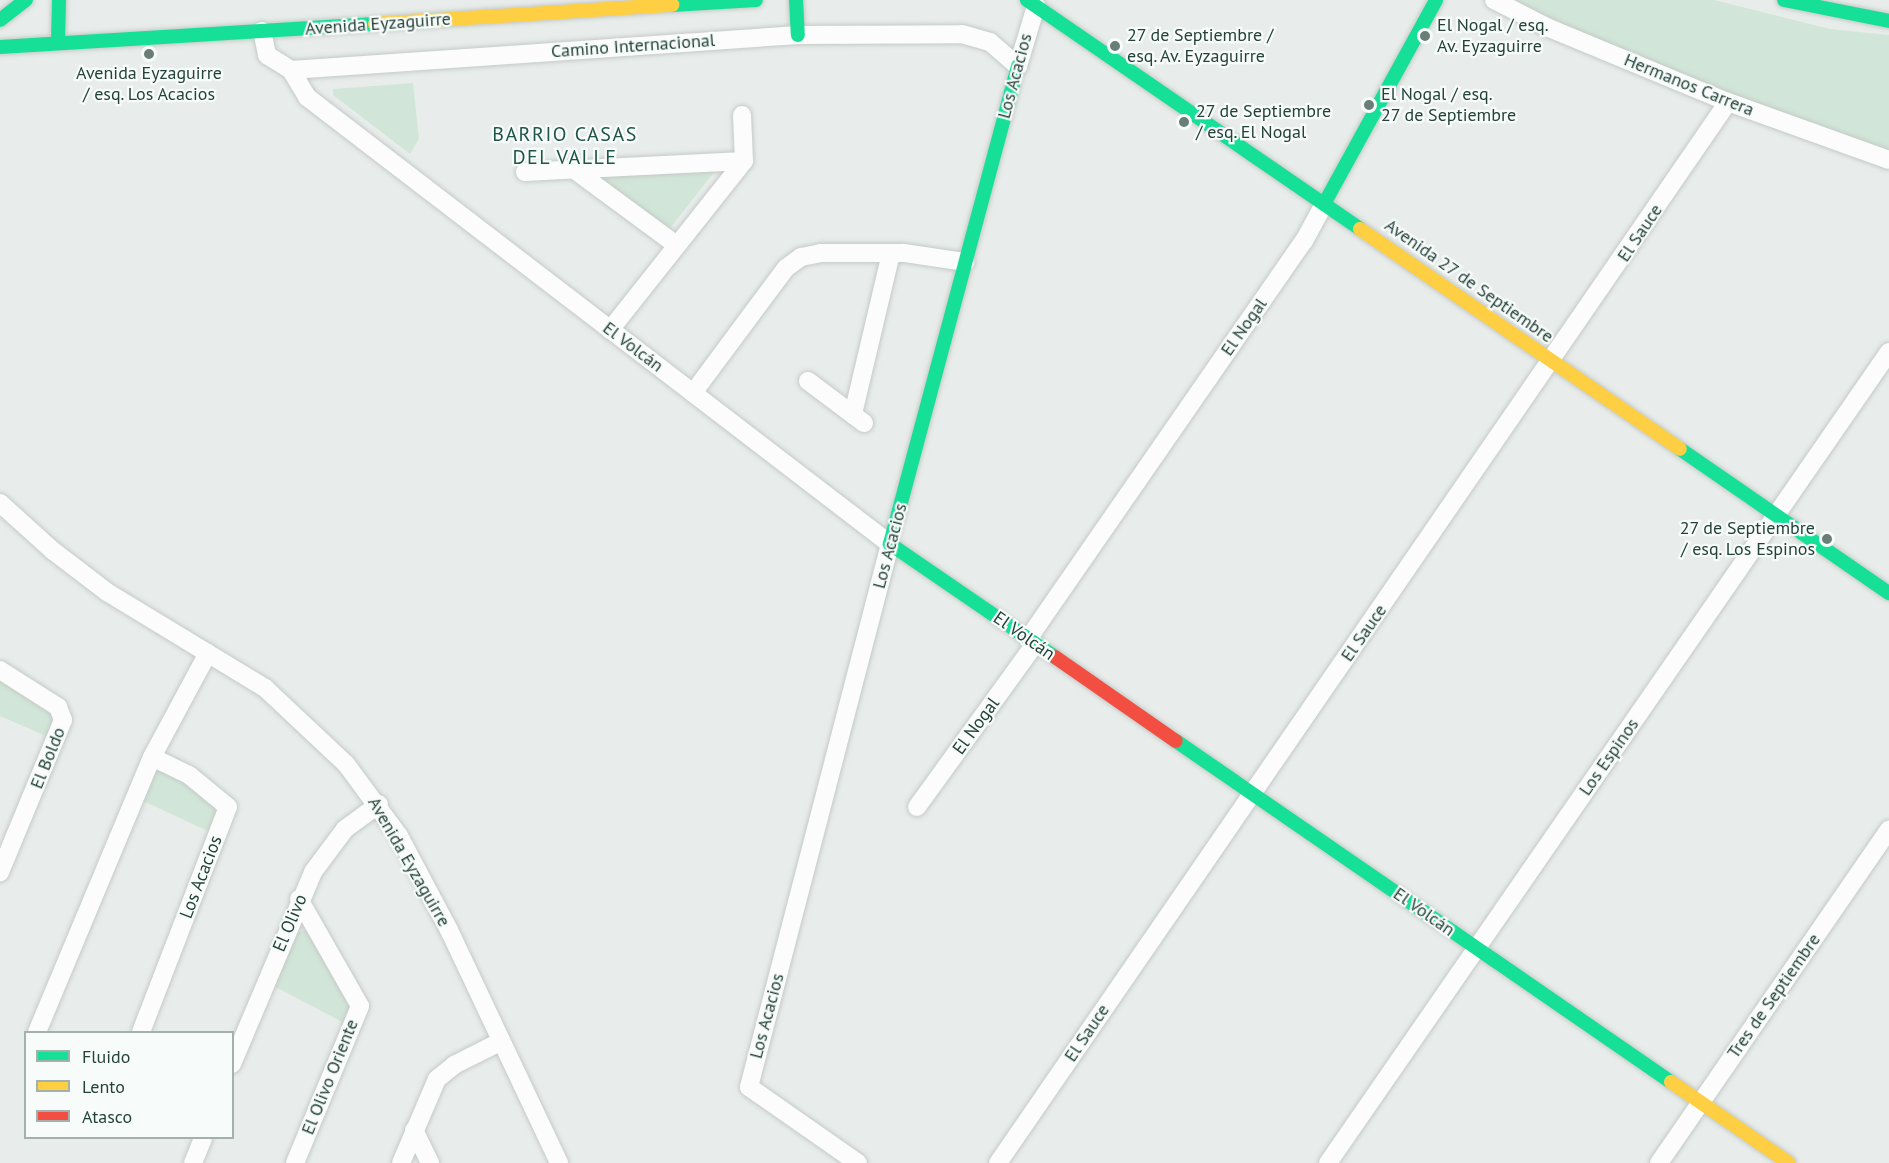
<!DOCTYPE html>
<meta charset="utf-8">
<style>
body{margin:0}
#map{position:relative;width:1889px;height:1163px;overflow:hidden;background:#e8edeb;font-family:"PT Sans",sans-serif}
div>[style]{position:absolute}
.green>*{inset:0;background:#d1e6d8}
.roads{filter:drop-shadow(0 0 2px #c5cac8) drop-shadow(0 0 2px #c5cac8)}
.street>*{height:18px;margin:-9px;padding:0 9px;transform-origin:9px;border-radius:9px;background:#fcfcfc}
.fast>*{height:14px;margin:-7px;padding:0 7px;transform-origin:7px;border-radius:7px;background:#16e098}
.slow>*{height:14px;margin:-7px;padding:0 7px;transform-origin:7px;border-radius:7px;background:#ffcf43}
.jam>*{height:14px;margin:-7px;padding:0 7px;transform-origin:7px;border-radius:7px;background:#f24e42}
.dots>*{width:16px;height:16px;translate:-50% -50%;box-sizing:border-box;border:3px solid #f7fbf9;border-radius:50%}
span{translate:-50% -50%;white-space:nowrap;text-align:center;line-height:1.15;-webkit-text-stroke:4.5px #f7fbf9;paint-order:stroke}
.street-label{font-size:18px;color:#24423a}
.poi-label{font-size:18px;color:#24423a}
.left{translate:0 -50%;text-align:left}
.right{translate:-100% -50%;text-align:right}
.neighbourhood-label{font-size:20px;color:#1f5548;letter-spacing:1.5px}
.legend{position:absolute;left:24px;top:1031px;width:210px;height:108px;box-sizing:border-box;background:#f7fbf9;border:2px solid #a3b1ad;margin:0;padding:8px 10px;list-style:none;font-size:18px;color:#24423a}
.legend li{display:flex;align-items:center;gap:12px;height:30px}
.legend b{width:30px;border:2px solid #a3b1ad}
</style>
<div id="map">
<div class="green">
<i style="clip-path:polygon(1503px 0,1714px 0,1830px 29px,1889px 35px,1889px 152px,1649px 65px)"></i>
<i style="clip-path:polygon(413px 83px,419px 139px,410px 154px,333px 95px,333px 89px)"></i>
<i style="clip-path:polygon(719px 166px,668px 231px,590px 173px)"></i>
<i style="clip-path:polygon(0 677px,56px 715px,48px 737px,0 716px)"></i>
<i style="clip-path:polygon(159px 764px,219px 806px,214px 834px,141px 800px)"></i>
<i style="clip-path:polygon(306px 930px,311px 933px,351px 1008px,344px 1023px,272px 985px,296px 933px)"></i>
</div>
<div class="roads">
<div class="street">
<i style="left:1494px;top:0;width:62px;rotate:27deg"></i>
<i style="left:1549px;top:28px;width:194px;rotate:22.5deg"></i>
<i style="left:1728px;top:102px;width:171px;rotate:19.8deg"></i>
<i style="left:262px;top:31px;width:25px;rotate:78deg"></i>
<i style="left:267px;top:55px;width:28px;rotate:32deg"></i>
<i style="left:291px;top:70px;width:508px;rotate:-3.95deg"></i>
<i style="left:798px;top:35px;width:164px;rotate:-0.3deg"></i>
<i style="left:962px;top:34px;width:29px;rotate:16deg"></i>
<i style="left:990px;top:42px;width:37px;rotate:41deg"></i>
<i style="left:1018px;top:66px;width:63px;rotate:-73.3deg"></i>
<i style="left:291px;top:70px;width:31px;rotate:59deg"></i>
<i style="left:307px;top:97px;width:735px;rotate:37.48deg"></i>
<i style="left:890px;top:544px;width:561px;rotate:104.56deg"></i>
<i style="left:749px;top:1087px;width:133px;rotate:34.9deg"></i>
<i style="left:742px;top:115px;width:46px;rotate:87.5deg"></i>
<i style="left:572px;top:168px;width:128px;rotate:36.4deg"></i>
<i style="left:525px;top:172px;width:219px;rotate:-2.9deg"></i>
<i style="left:610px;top:330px;width:216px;rotate:-51.6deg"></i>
<i style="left:808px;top:381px;width:70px;rotate:36.9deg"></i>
<i style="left:693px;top:393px;width:156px;rotate:-53.4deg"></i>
<i style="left:786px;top:268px;width:19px;rotate:-36deg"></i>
<i style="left:801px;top:257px;width:20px;rotate:-11deg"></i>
<i style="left:821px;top:253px;width:83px"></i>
<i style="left:904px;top:253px;width:62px;rotate:8.4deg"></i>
<i style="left:853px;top:414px;width:165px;rotate:-76.7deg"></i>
<i style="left:0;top:503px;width:70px;rotate:42.1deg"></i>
<i style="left:52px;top:550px;width:69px;rotate:37.4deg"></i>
<i style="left:107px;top:592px;width:185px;rotate:31.3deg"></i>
<i style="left:265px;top:688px;width:111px;rotate:43.2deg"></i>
<i style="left:346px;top:764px;width:89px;rotate:53.6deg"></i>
<i style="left:399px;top:836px;width:106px;rotate:62deg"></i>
<i style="left:449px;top:930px;width:258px;rotate:64.7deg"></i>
<i style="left:1028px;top:639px;width:484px;rotate:-55.3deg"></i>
<i style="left:1304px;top:241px;width:42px;rotate:-61.6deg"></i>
<i style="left:0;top:670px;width:69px;rotate:32.5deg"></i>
<i style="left:58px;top:707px;width:14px;rotate:69deg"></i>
<i style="left:63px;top:720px;width:165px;rotate:112.5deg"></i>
<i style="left:917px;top:807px;width:201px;rotate:-54.1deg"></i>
<i style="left:37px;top:1032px;width:298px;rotate:-67.3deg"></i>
<i style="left:152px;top:757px;width:118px;rotate:-61.7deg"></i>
<i style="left:141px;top:1032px;width:241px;rotate:-68.9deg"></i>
<i style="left:228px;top:807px;width:50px;rotate:-140.6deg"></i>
<i style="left:189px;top:775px;width:41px;rotate:-154.1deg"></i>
<i style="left:232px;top:1064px;width:208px;rotate:-67.1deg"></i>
<i style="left:313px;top:872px;width:54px;rotate:-53.3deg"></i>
<i style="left:345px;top:829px;width:42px;rotate:-36.3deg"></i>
<i style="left:414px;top:1130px;width:37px;rotate:64deg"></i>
<i style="left:193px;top:1163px;width:27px;rotate:-68deg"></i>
<i style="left:295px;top:1163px;width:170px;rotate:-67.5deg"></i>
<i style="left:360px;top:1006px;width:123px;rotate:-119.7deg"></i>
<i style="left:401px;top:1163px;width:91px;rotate:-66.8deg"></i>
<i style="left:437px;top:1079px;width:22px;rotate:-39deg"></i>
<i style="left:454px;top:1065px;width:51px;rotate:-26.6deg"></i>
<i style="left:998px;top:1163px;width:1288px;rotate:-55.47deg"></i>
<i style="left:1328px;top:1163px;width:986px;rotate:-55.33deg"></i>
<i style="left:1659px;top:1163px;width:405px;rotate:-55.4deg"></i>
</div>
<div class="fast">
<i style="left:796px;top:0;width:35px;rotate:87deg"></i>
<i style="left:1027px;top:0;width:404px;rotate:34.5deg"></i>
<i style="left:1784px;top:0;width:107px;rotate:11.3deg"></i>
<i style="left:672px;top:5px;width:84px;rotate:-3.4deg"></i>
<i style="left:0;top:20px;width:33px;rotate:-38deg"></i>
<i style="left:58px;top:42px;width:42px;rotate:-88.6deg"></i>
<i style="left:0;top:47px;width:376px;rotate:-3.5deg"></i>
<i style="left:1018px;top:66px;width:495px;rotate:105deg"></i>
<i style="left:890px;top:544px;width:200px;rotate:34.4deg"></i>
<i style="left:1324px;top:204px;width:233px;rotate:-61.2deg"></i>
<i style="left:1680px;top:449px;width:254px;rotate:34.6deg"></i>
<i style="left:1176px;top:741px;width:601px;rotate:34.56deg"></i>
</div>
<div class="slow">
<i style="left:375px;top:24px;width:298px;rotate:-3.7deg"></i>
<i style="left:1360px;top:229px;width:388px;rotate:34.5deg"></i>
<i style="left:1671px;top:1082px;width:143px;rotate:34.5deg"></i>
</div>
<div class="jam">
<i style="left:1055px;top:657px;width:147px;rotate:34.8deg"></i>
</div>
</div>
<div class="dots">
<i style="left:1425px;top:36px;background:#697e78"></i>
<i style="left:1115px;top:46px;background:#697e78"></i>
<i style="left:149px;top:54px;background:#697e78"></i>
<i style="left:1369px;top:105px;background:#697e78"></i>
<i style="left:1184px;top:122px;background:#697e78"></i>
<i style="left:1827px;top:539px;background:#697e78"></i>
</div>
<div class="street-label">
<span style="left:378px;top:24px;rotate:-4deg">Avenida Eyzaguirre</span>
<span style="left:633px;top:46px;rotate:-4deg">Camino Internacional</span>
<span style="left:1015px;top:76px;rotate:-75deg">Los Acacios</span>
<span style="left:1689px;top:85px;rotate:22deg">Hermanos Carrera</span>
<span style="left:1640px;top:233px;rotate:-56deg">El Sauce</span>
<span style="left:1469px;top:281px;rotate:35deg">Avenida 27 de Septiembre</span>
<span style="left:1244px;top:327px;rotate:-55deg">El Nogal</span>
<span style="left:633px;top:347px;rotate:37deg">El Volcán</span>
<span style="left:890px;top:546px;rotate:-75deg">Los Acacios</span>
<span style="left:1364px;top:633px;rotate:-55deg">El Sauce</span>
<span style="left:1024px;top:636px;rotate:35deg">El Volcán</span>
<span style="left:976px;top:726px;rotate:-54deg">El Nogal</span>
<span style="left:1609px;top:757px;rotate:-55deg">Los Espinos</span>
<span style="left:48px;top:758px;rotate:-68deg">El Boldo</span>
<span style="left:409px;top:862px;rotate:60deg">Avenida Eyzaguirre</span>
<span style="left:201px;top:877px;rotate:-69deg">Los Acacios</span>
<span style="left:1424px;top:912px;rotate:35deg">El Volcán</span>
<span style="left:290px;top:923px;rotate:-67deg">El Olivo</span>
<span style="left:1774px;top:996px;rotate:-55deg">Tres de Septiembre</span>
<span style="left:767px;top:1016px;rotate:-75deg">Los Acacios</span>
<span style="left:1087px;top:1033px;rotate:-56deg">El Sauce</span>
<span style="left:330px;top:1077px;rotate:-68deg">El Olivo Oriente</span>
</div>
<div class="poi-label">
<span class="left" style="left:1437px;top:36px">El Nogal / esq.<br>Av. Eyzaguirre</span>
<span class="left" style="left:1127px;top:46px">27 de Septiembre /<br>esq. Av. Eyzaguirre</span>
<span style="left:149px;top:84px">Avenida Eyzaguirre<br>/ esq. Los Acacios</span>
<span class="left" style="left:1381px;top:105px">El Nogal / esq.<br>27 de Septiembre</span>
<span class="left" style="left:1196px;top:122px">27 de Septiembre<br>/ esq. El Nogal</span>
<span class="right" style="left:1815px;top:539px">27 de Septiembre<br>/ esq. Los Espinos</span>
</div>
<div class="neighbourhood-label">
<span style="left:565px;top:146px">BARRIO CASAS<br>DEL VALLE</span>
</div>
<ul class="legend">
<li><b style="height:8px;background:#16e098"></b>Fluido</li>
<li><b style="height:8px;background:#ffcf43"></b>Lento</li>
<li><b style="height:8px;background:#f24e42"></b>Atasco</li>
</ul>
</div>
